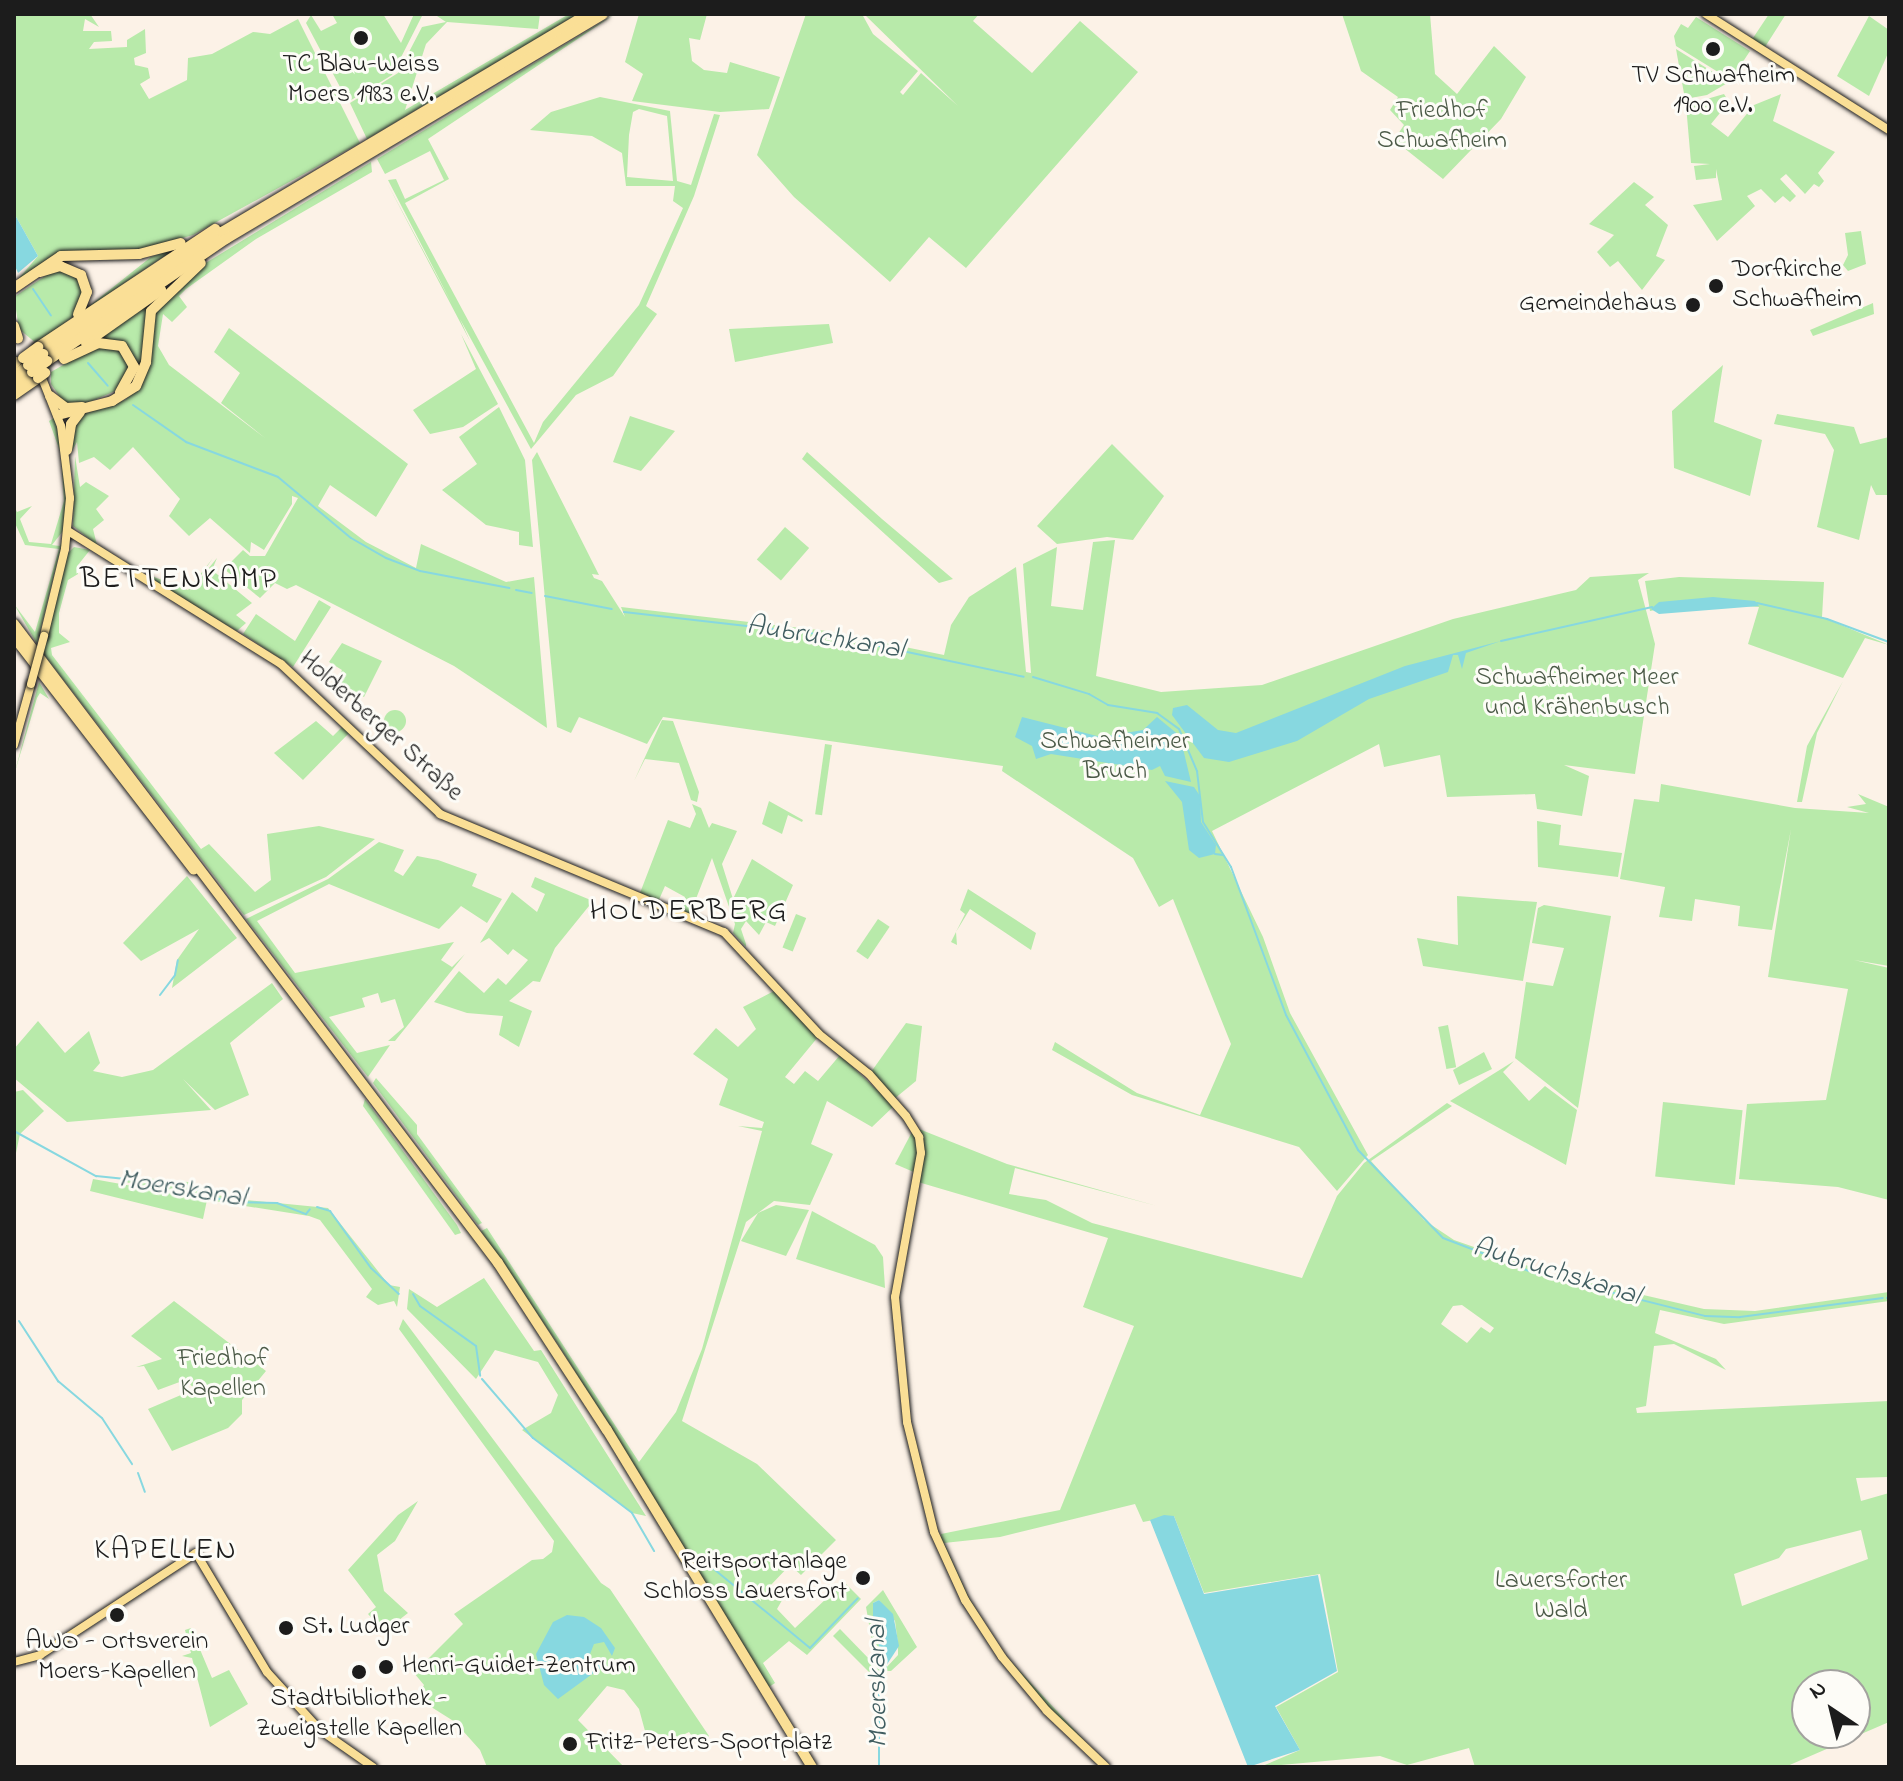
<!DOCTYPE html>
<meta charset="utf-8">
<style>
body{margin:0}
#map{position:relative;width:1903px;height:1781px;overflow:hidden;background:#fcf2e7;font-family:"Indie Flower",sans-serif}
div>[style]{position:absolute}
.green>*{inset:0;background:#b8eaaa;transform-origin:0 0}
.round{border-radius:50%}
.water>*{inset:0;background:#87d8e0}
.stream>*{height:2px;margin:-1px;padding:0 1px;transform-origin:1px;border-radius:1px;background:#87d8e0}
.roads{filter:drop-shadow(0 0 2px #1c1c1c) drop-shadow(0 0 2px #1c1c1c)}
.major>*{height:8px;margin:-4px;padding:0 4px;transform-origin:4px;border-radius:4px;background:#fadf96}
.highway>*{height:10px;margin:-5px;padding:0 5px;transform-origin:5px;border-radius:5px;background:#fadf96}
.bridges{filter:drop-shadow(0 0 2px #1c1c1c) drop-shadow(0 0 2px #1c1c1c)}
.major-bridge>*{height:8px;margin:-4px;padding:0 4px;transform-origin:4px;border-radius:4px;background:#fadf96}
.highway-bridge>*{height:10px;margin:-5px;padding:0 5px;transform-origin:5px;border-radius:5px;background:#fadf96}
.dots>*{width:22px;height:22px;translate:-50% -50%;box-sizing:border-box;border:4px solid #fdfcf7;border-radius:50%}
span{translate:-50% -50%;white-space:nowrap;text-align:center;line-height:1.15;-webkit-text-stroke:6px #fdfcf7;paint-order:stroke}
.poi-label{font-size:26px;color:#1c1c1c}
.left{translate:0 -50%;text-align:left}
.right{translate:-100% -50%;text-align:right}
.park-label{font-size:26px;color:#4b5a47}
.street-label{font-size:26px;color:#1c1c1c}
.water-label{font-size:28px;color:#415e61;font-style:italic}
.quarter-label{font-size:30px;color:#1c1c1c;letter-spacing:2px}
.frame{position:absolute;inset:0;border:16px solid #1c1c1c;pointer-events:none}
.north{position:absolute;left:1791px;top:1669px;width:80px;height:80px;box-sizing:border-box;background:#fdfcf7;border:2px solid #a3a29f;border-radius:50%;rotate:325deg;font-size:22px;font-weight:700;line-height:32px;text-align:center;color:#1c1c1c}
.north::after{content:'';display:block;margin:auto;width:28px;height:36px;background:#1c1c1c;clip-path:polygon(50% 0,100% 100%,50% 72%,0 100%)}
</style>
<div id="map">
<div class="green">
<i style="clip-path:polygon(14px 14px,90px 14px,99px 27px,85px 19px,83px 31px,111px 31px,112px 41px,94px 42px,89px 49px,127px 47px,127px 40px,145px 29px,146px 53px,134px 58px,135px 65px,148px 68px,150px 78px,140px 84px,149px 99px,187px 80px,188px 58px,212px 54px,253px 32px,270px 34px,298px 19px,360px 143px,193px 235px,141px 250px,58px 254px,14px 284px,38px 256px,14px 213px)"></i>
<i style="clip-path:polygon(332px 14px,383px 14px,401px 43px,414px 14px,423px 14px,392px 75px,348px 102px,306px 23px,311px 15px,321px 31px,337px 23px)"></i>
<i style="clip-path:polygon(434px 14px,540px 14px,538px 29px,447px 22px,426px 44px,405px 110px,569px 14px,578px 14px,367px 139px,350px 103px,398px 73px,422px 27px,446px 22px)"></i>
<i style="clip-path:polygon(evenodd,615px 14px,428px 139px,449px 179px,405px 203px,534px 443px,543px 422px,639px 305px,683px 208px,673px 201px,675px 186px,626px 186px,622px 153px,592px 136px,530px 130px,551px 112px,600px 97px,670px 111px,677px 181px,691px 185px,714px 114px,720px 115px,694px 196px,646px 306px,657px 314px,613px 376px,576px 395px,531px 449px,460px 319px,470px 341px,386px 181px,452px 304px,388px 180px,396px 179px,405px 199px,444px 180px,430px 151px,385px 174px,377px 159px,615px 14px,639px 109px,667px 116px,673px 181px,627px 177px,629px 135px,633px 112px,639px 109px)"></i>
<i style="clip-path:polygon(639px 14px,707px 14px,700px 40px,689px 38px,692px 61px,704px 70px,727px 73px,730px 62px,780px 77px,769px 109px,720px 112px,632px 101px,643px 74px,625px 62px)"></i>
<i style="clip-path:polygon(806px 14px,862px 14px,873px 34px,918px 71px,900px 92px,903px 95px,921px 73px,958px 106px,864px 14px,979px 14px,973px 21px,1032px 73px,1080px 21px,1138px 72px,966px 268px,929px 237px,890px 282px,794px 197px,757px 155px)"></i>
<i style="clip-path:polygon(1342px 14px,1430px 14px,1435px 74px,1457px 94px,1494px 46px,1526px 77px,1501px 119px,1443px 179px,1394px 140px,1404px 125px,1390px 110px,1398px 97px,1361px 71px)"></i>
<i style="clip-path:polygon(1769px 14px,1786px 14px,1765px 47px,1747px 36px,1753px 38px)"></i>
<i style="clip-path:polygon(1869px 16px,1889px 30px,1889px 51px,1869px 96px,1837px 76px)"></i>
<i style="clip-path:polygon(1696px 17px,1750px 51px,1731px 80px,1676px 46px,1674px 36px,1681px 24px,1688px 28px)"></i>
<i style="clip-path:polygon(1676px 49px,1729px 82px,1707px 95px,1685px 99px)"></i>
<i style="clip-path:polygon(1724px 94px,1729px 102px,1711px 124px,1728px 137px,1754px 105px,1781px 94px,1773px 121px,1835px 152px,1818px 173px,1824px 181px,1819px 187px,1814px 184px,1805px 194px,1786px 174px,1780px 179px,1796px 196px,1790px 202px,1783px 196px,1775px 203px,1761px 189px,1747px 196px,1755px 206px,1717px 241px,1693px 205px,1722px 200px,1716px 169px,1716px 178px,1696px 180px,1694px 166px,1710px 164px,1691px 163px,1686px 105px)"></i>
<i style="clip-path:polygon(371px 162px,372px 172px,256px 239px,186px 289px,179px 296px,187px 307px,172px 322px,163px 314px,158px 346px,169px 365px,265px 438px,221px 403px,240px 373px,214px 352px,229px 328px,408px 464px,376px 517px,330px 485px,318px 506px,366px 542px,416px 568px,421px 544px,506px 582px,534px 577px,547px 728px,454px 666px,296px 585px,287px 589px,275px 583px,260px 598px,224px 569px,243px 550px,250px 556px,265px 556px,298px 498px,292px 496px,292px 504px,264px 550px,251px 542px,250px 553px,210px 518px,189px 536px,169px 516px,180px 499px,133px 447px,110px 470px,94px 457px,79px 463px,77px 442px,72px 451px,73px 429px,81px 415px,125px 400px,142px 385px,154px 312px,204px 264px)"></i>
<i style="clip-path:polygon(1634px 182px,1654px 197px,1645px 205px,1668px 225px,1656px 256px,1665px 260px,1642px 290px,1618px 261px,1610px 267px,1597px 252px,1614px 235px,1589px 224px)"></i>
<i style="clip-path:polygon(1861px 231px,1866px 264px,1848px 271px,1843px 265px,1848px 255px,1845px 233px)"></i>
<i style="clip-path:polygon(180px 246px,157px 261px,83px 311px,151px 257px)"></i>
<i style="clip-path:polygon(54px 270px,73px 272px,84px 290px,74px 316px,37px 344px,19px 329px,14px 297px)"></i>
<i style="clip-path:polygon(161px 295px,154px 304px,145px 362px,128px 392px,113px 399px,134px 376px,129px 351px,90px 344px)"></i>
<i style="clip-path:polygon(1873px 303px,1874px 314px,1813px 336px,1810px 330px)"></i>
<i style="clip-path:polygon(829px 324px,833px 343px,735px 362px,729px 329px)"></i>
<i style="clip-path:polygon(461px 334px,498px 404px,463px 427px,430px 434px,413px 410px,476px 369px)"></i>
<i style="clip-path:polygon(96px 346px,119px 348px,131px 369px,120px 389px,87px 403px,64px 403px,51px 384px,51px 372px)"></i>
<i style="clip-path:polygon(1723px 365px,1714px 422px,1762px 440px,1750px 496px,1674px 468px,1672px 411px)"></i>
<i style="clip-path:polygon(499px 407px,525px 460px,533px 547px,519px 545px,519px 532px,486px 525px,442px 490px,477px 464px,459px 437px)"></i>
<i style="clip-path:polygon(1777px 414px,1854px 427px,1860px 444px,1889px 437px,1889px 495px,1876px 495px,1871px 485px,1859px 540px,1817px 527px,1834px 450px,1825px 434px,1774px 424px)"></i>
<i style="clip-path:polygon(630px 416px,675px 431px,641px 471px,613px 462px)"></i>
<i style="clip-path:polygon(54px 418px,60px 439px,66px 500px,63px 531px,52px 545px,60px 546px,63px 538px,37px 644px,14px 604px,35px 632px,59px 549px,25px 545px,14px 521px,14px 506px,17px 512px,32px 506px,20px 519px,29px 542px,51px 544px,64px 501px,61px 454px,49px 421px)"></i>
<i style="clip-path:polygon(1112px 444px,1164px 496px,1133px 540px,1107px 537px,1057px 544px,1037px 526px)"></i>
<i style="clip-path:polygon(537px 452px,599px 575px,592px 574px,594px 578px,602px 581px,625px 617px,621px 607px,827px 631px,944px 655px,951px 625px,969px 597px,1016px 567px,1026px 672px,1031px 673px,1023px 564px,1057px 547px,1051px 606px,1083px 610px,1093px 542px,1115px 540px,1096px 676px,1161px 692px,1262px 685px,1453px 619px,1576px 590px,1590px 577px,1649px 573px,1638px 580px,1655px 644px,1635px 774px,1564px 765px,1589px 776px,1582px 816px,1537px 809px,1535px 794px,1447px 797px,1440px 755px,1384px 767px,1379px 744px,1212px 831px,1263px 937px,1290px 1013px,1368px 1155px,1337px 1191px,1299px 1147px,1132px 1095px,1052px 1050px,1055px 1042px,1137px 1093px,1200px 1115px,1231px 1044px,1173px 899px,1159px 907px,1133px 858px,1002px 771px,1003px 766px,663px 717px,647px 744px,579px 717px,571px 733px,557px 727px,532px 460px)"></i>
<i style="clip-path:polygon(807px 452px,882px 519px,953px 579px,939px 583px,802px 459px)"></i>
<i style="clip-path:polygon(75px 456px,80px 487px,86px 482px,109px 496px,96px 509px,104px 520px,93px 529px,97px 545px,73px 526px)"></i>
<i style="left:785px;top:527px;width:32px;height:43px;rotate:41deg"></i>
<i style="clip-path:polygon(74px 547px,90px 550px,78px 565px,78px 574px,68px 580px,59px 613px,59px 633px,70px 642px,51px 648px,52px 655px,201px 849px,209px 844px,255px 892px,271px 880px,267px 834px,319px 826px,375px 839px,326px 877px,244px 915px,43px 653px,68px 553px)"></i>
<i style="clip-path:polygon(213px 558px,190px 591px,217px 558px,212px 570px,252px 603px,236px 615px,246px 623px,237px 631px,147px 579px,149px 575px,188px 590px)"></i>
<i style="clip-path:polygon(1679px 577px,1824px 582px,1822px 617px,1889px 645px,1865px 638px,1843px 678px,1748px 644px,1759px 607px,1694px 602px,1650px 611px,1645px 581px)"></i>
<i style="clip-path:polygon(319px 600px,331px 607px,293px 667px,243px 634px,256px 614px,295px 641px)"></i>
<i style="clip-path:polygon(342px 643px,382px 661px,364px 697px,336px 681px,342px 670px,329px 662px)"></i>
<i style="clip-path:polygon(1843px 681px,1817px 733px,1802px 802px,1797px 802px,1807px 746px)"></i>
<i style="clip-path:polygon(39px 682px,49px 699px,40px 693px,37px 698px,14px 775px)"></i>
<i class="round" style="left:384px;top:710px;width:22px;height:22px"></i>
<i style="clip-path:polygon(662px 720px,673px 721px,699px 792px,697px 802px,691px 800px,679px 763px,645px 759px,634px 781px)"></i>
<i style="clip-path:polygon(316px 721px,333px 736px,345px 724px,352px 730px,303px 780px,274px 753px)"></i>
<i style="left:825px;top:744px;width:7px;height:71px;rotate:8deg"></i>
<i style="clip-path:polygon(1661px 784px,1795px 808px,1869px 813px,1847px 807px,1866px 804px,1858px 794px,1889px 807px,1889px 966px,1854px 960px,1889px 968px,1889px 1200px,1838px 1187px,1739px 1179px,1747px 1104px,1826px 1100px,1848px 989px,1768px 977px,1791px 829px,1772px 930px,1738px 926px,1740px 906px,1695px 899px,1692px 921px,1659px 917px,1665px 887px,1620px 879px,1634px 799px,1659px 802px)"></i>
<i style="clip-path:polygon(769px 801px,803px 820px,802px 822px,788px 815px,782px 834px,762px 824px)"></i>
<i style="clip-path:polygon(692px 804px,701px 808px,709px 828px,712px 823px,737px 831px,722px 864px,733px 899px,752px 859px,793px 885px,775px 926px,766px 922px,759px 935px,746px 921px,741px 929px,746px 944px,746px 947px,733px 933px,735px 924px,712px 858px,690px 914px,679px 909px,685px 897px,665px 886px,658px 902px,640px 893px,668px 820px,690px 828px,696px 814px)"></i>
<i style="clip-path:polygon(1537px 821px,1561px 825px,1559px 845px,1622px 853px,1618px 877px,1538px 867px)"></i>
<i style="clip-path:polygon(379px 842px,404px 850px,394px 871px,403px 876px,417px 856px,438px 860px,477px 874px,472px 886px,502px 899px,487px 923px,461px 906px,439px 929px,329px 884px,257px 921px,295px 973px,454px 942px,441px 960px,452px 967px,465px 954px,395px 1041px,388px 1041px,404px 1027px,395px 999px,381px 1003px,378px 993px,362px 998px,365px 1007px,329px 1017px,357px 1053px,390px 1045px,368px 1077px,246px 919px,328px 879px)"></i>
<i style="clip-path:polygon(187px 876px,237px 938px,172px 988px,177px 960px,199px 929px,141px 961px,123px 943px)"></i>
<i style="clip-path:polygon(535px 877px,593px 901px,555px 948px,540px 982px,533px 981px,509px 1001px,532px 1011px,519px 1047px,499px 1035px,503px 1016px,467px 1013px,434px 1002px,459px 971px,484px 993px,498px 978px,506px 985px,528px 960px,513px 949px,508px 955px,489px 938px,480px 943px,512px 892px,537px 912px,545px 894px,531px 887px)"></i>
<i style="clip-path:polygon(968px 889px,1036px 933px,1031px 950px,970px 909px,956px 932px,957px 945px,951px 942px,965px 914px,960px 910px)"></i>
<i style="clip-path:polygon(1457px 896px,1537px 902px,1523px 981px,1423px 966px,1417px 938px,1458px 945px)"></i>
<i style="clip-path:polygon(1544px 905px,1611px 916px,1578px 1108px,1515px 1058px,1526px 982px,1553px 986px,1564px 948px,1532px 943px,1538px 908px)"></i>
<i style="left:796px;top:914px;width:11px;height:36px;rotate:22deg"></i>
<i style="left:878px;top:919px;width:14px;height:39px;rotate:34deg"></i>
<i style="clip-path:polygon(272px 983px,283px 999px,230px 1043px,249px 1095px,215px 1110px,183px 1079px,211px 1110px,67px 1122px,14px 1078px,14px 1049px,38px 1021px,65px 1053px,89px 1031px,100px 1063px,93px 1071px,122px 1077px,153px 1070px)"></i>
<i style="clip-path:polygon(774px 991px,818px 1037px,785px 1077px,794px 1084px,805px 1071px,818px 1081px,840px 1055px,894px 1106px,872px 1127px,827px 1101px,811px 1144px,833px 1154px,810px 1205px,774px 1201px,746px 1222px,682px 1421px,757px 1464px,836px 1540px,801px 1575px,790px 1565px,769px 1587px,785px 1595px,777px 1609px,795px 1628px,844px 1582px,861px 1599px,807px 1655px,789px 1641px,763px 1663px,775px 1683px,769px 1687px,560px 1347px,481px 1231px,487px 1228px,639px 1462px,676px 1412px,702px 1349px,762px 1131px,738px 1126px,762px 1128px,764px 1122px,719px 1105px,728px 1079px,693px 1054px,716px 1028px,738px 1047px,756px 1029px,743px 1007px)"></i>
<i style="clip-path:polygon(906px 1023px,922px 1026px,916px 1081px,894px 1099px,871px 1072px)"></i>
<i style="left:1448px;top:1025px;width:43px;height:10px;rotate:79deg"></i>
<i style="clip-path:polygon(1484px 1052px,1492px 1069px,1459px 1085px,1453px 1070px)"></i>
<i style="clip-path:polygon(1514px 1061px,1503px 1072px,1529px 1101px,1545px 1086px,1577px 1110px,1566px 1165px,1450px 1101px)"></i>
<i style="clip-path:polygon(376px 1078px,417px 1125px,417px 1134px,482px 1223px,478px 1225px,373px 1083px)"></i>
<i style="clip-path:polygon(23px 1090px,44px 1111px,20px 1134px,16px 1153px,14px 1092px)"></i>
<i style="clip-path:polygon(365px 1099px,457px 1225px,461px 1233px,455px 1235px,363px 1106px)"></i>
<i style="left:1663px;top:1102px;width:80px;height:75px;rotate:6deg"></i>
<i style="clip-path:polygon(evenodd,1447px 1103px,1452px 1106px,1371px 1161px,1424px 1220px,1454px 1240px,1548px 1273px,1704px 1309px,1755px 1311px,1889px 1292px,1889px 1301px,1724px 1324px,1660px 1310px,1655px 1333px,1716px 1359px,1726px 1370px,1674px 1344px,1654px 1346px,1646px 1406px,1636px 1408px,1637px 1413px,1659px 1412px,1889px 1401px,1888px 1477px,1856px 1478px,1861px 1501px,1889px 1493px,1889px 1722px,1785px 1767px,1475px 1767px,1469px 1748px,1407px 1765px,1380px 1756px,1260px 1767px,1300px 1750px,1276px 1707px,1338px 1672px,1320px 1574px,1204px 1593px,1174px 1516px,1143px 1522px,1135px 1504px,1000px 1537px,944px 1543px,969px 1598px,1004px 1654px,1109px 1767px,1030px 1690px,978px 1619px,942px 1546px,941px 1534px,1060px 1510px,1134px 1326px,1083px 1307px,1108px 1238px,918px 1182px,919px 1129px,1007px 1164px,1157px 1206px,1015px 1168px,1009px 1194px,1046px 1200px,1092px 1223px,1302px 1278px,1337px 1196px,1364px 1163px,1447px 1103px,1462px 1305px,1494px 1328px,1490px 1333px,1481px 1327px,1467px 1343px,1441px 1324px,1453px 1306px,1462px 1305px,1447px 1103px,1861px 1530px,1868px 1559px,1742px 1606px,1734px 1574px,1779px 1558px,1786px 1549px,1861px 1530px,1447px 1103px,1807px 1685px,1855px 1685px,1855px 1733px,1807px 1733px,1807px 1685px)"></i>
<i style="clip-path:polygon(913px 1130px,918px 1144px,916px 1173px,895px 1164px)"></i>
<i style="clip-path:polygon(144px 1178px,188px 1182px,226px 1198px,328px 1208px,389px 1285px,400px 1287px,397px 1307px,394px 1301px,378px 1305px,366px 1297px,372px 1289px,320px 1220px,309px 1216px,207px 1200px,203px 1219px,90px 1191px,93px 1179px,132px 1186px,137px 1185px,122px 1181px)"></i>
<i style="clip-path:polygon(776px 1205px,809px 1210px,786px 1256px,741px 1241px,758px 1213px)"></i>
<i style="clip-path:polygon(812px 1211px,875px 1245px,883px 1257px,885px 1288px,796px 1259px)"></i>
<i style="clip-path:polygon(484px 1278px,534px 1351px,541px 1350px,646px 1516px,632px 1513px,522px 1430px,551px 1413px,558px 1395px,538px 1362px,495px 1350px,476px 1379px,407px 1309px,409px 1289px,437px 1307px)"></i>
<i style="clip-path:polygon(174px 1301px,266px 1371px,242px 1400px,242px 1414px,228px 1428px,172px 1451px,148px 1409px,195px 1389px,185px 1380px,158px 1390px,144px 1366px,136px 1367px,162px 1359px,131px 1336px)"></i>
<i style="clip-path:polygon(403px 1319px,601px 1583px,610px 1589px,709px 1736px,700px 1747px,689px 1732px,677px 1738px,645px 1731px,639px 1709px,624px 1690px,607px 1686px,578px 1720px,624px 1767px,487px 1767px,480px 1750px,455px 1722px,417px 1698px,424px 1685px,414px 1673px,463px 1624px,454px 1614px,532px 1560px,543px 1559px,552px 1552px,554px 1541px,399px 1329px)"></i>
<i style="clip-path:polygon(418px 1501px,395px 1541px,377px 1555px,384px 1591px,408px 1613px,390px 1627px,389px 1637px,368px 1614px,376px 1607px,348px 1570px,398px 1515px)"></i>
<i style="clip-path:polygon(evenodd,883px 1590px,917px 1647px,891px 1671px,877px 1671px,866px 1607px,883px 1590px,879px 1600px,895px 1621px,898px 1644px,898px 1655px,885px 1669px,873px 1620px,873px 1603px,879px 1600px)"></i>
<i style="clip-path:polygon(191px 1628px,212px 1678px,229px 1670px,248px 1704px,210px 1727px,192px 1658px,182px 1656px,191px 1653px,185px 1630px)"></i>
<i style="clip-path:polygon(840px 1629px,873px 1663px,873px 1676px,833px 1636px)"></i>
</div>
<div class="water">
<i style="clip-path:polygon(14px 213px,38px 256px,18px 273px,14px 264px)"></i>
<i style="clip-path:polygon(1713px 597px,1755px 601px,1759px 606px,1659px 614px,1651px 609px,1659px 602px)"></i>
<i style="clip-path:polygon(1501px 641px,1466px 653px,1462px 669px,1458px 655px,1453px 655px,1448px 672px,1369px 699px,1297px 741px,1229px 762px,1204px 758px,1172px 715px,1173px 708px,1187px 705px,1218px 730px,1236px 733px,1405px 666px)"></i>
<i style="clip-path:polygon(1022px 717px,1101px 737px,1143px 730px,1157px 717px,1180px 736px,1191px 782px,1165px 776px,1160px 766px,1152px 770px,1051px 754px,1036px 759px,1032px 746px,1015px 737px)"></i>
<i style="clip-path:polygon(1165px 781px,1194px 787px,1200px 796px,1201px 822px,1216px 845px,1215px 854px,1199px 858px,1189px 850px,1182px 802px)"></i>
<i style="clip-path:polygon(1164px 1515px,1174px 1516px,1204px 1594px,1318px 1575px,1337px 1671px,1275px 1706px,1300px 1750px,1248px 1767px,1150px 1520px)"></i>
<i style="clip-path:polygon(879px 1600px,893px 1614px,899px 1646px,884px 1669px,873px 1620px,873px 1603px)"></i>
<i style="clip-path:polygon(567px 1615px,584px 1617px,601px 1628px,615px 1648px,612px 1656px,604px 1642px,594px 1644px,588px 1659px,606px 1664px,558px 1699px,544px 1685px,536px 1654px,553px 1622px)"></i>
</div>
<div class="stream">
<i style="left:33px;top:289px;width:32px;rotate:56deg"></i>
<i style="left:88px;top:363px;width:30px;rotate:49deg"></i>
<i style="left:133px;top:405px;width:65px;rotate:34.9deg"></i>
<i style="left:186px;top:442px;width:98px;rotate:20.8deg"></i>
<i style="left:278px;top:477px;width:95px;rotate:39.9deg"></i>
<i style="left:351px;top:538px;width:40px;rotate:29.7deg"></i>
<i style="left:386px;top:558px;width:36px;rotate:21deg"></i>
<i style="left:420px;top:571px;width:91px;rotate:10.8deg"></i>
<i style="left:516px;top:590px;width:16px;rotate:11deg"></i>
<i style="left:545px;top:596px;width:68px;rotate:11deg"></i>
<i style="left:1757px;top:603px;width:72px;rotate:12.9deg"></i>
<i style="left:1827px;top:619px;width:66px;rotate:20.4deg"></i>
<i style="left:624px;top:612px;width:204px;rotate:6.5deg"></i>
<i style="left:827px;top:635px;width:201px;rotate:12deg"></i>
<i style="left:1501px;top:641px;width:155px;rotate:-12.7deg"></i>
<i style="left:1033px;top:677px;width:59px;rotate:16.9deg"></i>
<i style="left:1089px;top:694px;width:22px;rotate:30deg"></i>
<i style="left:1108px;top:705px;width:50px;rotate:9.3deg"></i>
<i style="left:1157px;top:713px;width:27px;rotate:36deg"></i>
<i style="left:1179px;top:729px;width:46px;rotate:66.8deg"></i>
<i style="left:1197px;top:771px;width:51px;rotate:83.3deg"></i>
<i style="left:1203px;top:822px;width:53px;rotate:58.1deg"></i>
<i style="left:1231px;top:867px;width:158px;rotate:69.6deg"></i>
<i style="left:1286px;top:1015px;width:153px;rotate:61.9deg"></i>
<i style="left:1358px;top:1150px;width:122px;rotate:46deg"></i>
<i style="left:1443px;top:1238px;width:97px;rotate:21deg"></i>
<i style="left:1534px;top:1273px;width:176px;rotate:14.1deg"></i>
<i style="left:1705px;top:1316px;width:35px;rotate:2deg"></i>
<i style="left:1740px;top:1317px;width:144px;rotate:-7.6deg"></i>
<i style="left:1215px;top:854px;width:8px;rotate:7deg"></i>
<i style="left:160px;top:995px;width:25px;rotate:-53deg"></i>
<i style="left:175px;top:975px;width:15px;rotate:-79deg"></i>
<i style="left:14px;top:1131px;width:94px;rotate:28.8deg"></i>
<i style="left:96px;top:1176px;width:89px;rotate:5.8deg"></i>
<i style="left:185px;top:1185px;width:45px;rotate:22deg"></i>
<i style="left:227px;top:1202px;width:50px;rotate:1.1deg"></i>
<i style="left:277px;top:1203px;width:31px;rotate:21deg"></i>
<i style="left:306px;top:1214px;width:6px;rotate:-51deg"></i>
<i style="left:317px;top:1207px;width:14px;rotate:17deg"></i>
<i style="left:330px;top:1211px;width:70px;rotate:54.3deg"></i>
<i style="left:371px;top:1268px;width:38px;rotate:43deg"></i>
<i style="left:413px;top:1294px;width:14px;rotate:60deg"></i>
<i style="left:420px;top:1306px;width:69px;rotate:35.5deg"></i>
<i style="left:476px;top:1346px;width:30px;rotate:82deg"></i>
<i style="left:1887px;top:1298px;width:2px;rotate:-27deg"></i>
<i style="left:19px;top:1321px;width:72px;rotate:57deg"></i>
<i style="left:58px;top:1381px;width:57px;rotate:40.1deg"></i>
<i style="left:102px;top:1418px;width:55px;rotate:56.9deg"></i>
<i style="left:482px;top:1379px;width:78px;rotate:49.2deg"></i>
<i style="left:533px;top:1438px;width:124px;rotate:37.1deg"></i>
<i style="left:632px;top:1513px;width:44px;rotate:59.9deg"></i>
<i style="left:138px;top:1473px;width:20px;rotate:70deg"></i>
<i style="left:698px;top:1556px;width:145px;rotate:39.4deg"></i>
<i style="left:810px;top:1648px;width:69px;rotate:-46.2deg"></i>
<i style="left:879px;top:1767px;width:90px;rotate:-90deg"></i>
<i style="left:879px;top:1677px;width:12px;rotate:-55deg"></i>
</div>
<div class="roads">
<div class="major">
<i style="left:1706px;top:14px;width:217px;rotate:32.4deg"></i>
<i style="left:40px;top:373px;width:57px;rotate:68.4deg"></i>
<i style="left:61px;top:426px;width:73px;rotate:82.9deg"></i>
<i style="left:70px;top:498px;width:51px;rotate:95.6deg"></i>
<i style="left:65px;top:549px;width:89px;rotate:103.6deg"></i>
<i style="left:68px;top:531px;width:251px;rotate:32deg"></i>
<i style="left:281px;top:664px;width:219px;rotate:43.3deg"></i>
<i style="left:440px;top:814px;width:308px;rotate:22.6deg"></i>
<i style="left:724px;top:932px;width:139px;rotate:47deg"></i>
<i style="left:819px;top:1034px;width:64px;rotate:38.7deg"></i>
<i style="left:869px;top:1074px;width:56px;rotate:48.6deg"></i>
<i style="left:906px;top:1116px;width:25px;rotate:58deg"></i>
<i style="left:919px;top:1137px;width:16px;rotate:83deg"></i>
<i style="left:921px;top:1153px;width:146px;rotate:100.2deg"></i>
<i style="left:895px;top:1297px;width:126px;rotate:84.5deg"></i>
<i style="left:907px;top:1422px;width:113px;rotate:76.2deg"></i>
<i style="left:934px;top:1532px;width:75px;rotate:65.5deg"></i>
<i style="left:965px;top:1600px;width:68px;rotate:57deg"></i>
<i style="left:1002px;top:1657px;width:70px;rotate:50.2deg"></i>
<i style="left:1047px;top:1711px;width:81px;rotate:43.5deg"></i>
<i style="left:14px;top:745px;width:63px;rotate:-74.4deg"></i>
<i style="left:14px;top:1662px;width:27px;rotate:-15deg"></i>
<i style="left:40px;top:1655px;width:186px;rotate:-33.2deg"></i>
<i style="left:196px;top:1553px;width:139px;rotate:59.2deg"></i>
<i style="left:267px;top:1672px;width:79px;rotate:47.6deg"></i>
<i style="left:320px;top:1730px;width:65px;rotate:34.9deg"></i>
</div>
<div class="highway">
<i style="left:40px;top:272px;width:21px;rotate:-17deg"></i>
<i style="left:60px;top:266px;width:23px;rotate:23deg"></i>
<i style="left:81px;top:275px;width:18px;rotate:71deg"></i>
<i style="left:87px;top:292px;width:24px;rotate:112deg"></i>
<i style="left:14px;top:288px;width:57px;rotate:-34.2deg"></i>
<i style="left:61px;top:256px;width:78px;rotate:-1.5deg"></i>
<i style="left:139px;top:254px;width:43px;rotate:-14.7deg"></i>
<i style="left:14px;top:326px;width:13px;rotate:72deg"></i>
<i style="left:86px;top:343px;width:92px;rotate:-35.2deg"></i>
<i style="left:38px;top:347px;width:213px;rotate:-33.7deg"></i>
<i style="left:43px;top:354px;width:217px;rotate:-34.3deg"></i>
<i style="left:222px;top:232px;width:425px;rotate:-30.8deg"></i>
<i style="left:64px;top:359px;width:38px;rotate:-25deg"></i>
<i style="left:98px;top:343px;width:24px;rotate:7deg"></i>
<i style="left:122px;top:346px;width:24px;rotate:60deg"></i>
<i style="left:134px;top:367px;width:29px;rotate:119deg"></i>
<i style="left:47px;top:361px;width:217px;rotate:-34.3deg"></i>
<i style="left:226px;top:239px;width:439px;rotate:-30.8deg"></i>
<i style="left:14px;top:364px;width:3px;rotate:-45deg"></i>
<i style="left:14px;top:376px;width:18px;rotate:-38deg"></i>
<i style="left:14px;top:388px;width:24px;rotate:-42deg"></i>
<i style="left:14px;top:395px;width:29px;rotate:-35deg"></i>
<i style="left:50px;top:396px;width:20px;rotate:37deg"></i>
<i style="left:66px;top:408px;width:16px;rotate:-4deg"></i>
<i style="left:58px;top:415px;width:56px;rotate:-14.5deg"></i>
<i style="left:112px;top:401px;width:28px;rotate:-32deg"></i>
<i style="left:136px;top:386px;width:26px;rotate:-67deg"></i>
<i style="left:146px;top:362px;width:51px;rotate:-84.4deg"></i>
<i style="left:151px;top:311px;width:69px;rotate:-43.8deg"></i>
<i style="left:67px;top:450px;width:26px;rotate:-81deg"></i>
<i style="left:71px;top:424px;width:15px;rotate:-53deg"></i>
<i style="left:14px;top:624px;width:802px;rotate:52.86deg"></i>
<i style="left:498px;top:1263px;width:199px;rotate:56.9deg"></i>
<i style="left:607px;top:1430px;width:394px;rotate:58.7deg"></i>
<i style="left:14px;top:637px;width:294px;rotate:52.3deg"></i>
</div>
</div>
<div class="bridges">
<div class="major-bridge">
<i style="left:31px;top:684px;width:50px;rotate:-74.8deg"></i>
</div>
<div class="highway-bridge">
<i style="left:23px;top:358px;width:19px;rotate:-36deg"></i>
<i style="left:28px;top:365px;width:19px;rotate:-36deg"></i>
<i style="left:32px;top:372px;width:19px;rotate:-36deg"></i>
<i style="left:38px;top:378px;width:9px;rotate:-36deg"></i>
</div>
</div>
<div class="dots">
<i style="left:361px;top:38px;background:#1c1c1c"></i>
<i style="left:1713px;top:49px;background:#1c1c1c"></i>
<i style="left:1716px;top:286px;background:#1c1c1c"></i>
<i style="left:1693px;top:305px;background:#1c1c1c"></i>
<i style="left:863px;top:1578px;background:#1c1c1c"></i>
<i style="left:117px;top:1615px;background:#1c1c1c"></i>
<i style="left:286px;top:1628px;background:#1c1c1c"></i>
<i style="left:386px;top:1667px;background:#1c1c1c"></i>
<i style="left:359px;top:1672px;background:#1c1c1c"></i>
<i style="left:570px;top:1744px;background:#1c1c1c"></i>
</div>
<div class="poi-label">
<span style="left:361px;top:81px">TC Blau-Weiss<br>Moers 1983 e.V.</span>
<span style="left:1713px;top:92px">TV Schwafheim<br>1900 e.V.</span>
<span class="left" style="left:1732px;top:286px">Dorfkirche<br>Schwafheim</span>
<span class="right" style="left:1677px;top:305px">Gemeindehaus</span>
<span class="right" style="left:847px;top:1578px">Reitsportanlage<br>Schloss Lauersfort</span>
<span class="left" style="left:302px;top:1628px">St. Ludger</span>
<span style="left:117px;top:1658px">AWO - Ortsverein<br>Moers-Kapellen</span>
<span class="left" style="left:402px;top:1667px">Henri-Guidet-Zentrum</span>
<span style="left:359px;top:1715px">Stadtbibliothek -<br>Zweigstelle Kapellen</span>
<span class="left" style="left:586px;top:1744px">Fritz-Peters-Sportplatz</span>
</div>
<div class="park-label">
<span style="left:1442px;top:127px">Friedhof<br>Schwafheim</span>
<span style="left:1577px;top:694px">Schwafheimer Meer<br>und Krähenbusch</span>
<span style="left:1115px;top:758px">Schwafheimer<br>Bruch</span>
<span style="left:223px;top:1375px">Friedhof<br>Kapellen</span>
<span style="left:1561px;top:1597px">Lauersforter<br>Wald</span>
</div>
<div class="street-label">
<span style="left:380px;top:727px;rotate:42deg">Holderberger Straße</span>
</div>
<div class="water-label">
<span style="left:825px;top:639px;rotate:9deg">Aubruchkanal</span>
<span style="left:182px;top:1190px;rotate:9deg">Moerskanal</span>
<span style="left:1556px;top:1273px;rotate:17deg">Aubruchskanal</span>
<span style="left:879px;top:1684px;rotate:-91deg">Moerskanal</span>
</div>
<div class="quarter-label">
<span style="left:179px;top:580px">BETTENKAMP</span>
<span style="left:689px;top:912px">HOLDERBERG</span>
<span style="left:166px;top:1551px">KAPELLEN</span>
</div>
<div class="frame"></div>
<div class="north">N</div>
</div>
